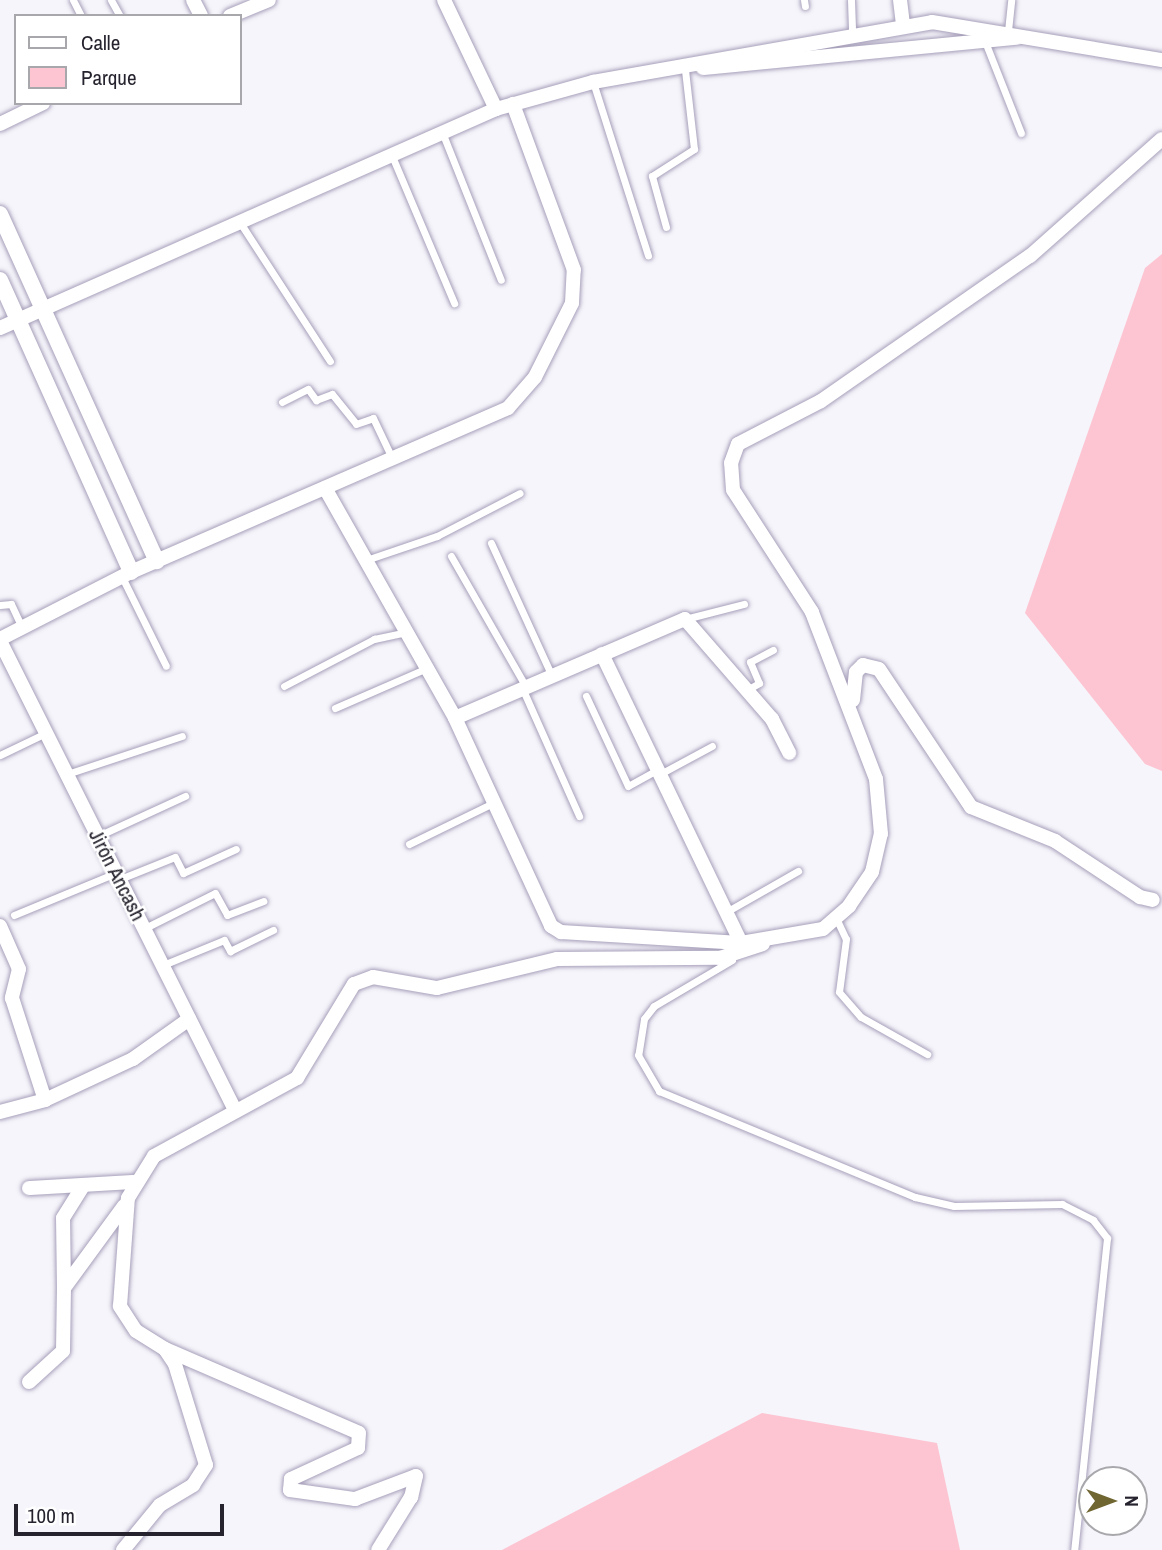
<!DOCTYPE html>
<meta charset="utf-8">
<style>
body{margin:0}
#map{position:relative;width:1162px;height:1550px;overflow:hidden;background:#f6f5fb;font-family:"Archivo Narrow",sans-serif}
div>[style]{position:absolute}
.green>*{inset:0;background:#fdc4d2}
.roads{filter:drop-shadow(0 0 2px #a79fba) drop-shadow(0 0 2px #a79fba)}
.service>*{height:7px;margin:-3.5px;padding:0 3.5px;transform-origin:3.5px;border-radius:3.5px;background:#fff}
.minor>*{height:14px;margin:-7px;padding:0 7px;transform-origin:7px;border-radius:7px;background:#fff}
.tertiary>*{height:16px;margin:-8px;padding:0 8px;transform-origin:8px;border-radius:8px;background:#fff}
span{translate:-50% -50%;white-space:nowrap;text-align:center;line-height:1.15;-webkit-text-stroke:5px #fff;paint-order:stroke}
.street-label{font-size:21px;color:#26232e}
.legend{position:absolute;left:14px;top:14px;width:228px;height:91px;box-sizing:border-box;background:#fff;border:2px solid #a8a7ab;margin:0;padding:9px 12px;list-style:none;font-size:21px;color:#26232e}
.legend li{display:flex;align-items:center;gap:14px;height:35px}
.legend b{width:35px;border:2px solid #a8a7ab}
.north{position:absolute;left:1078px;top:1466px;width:70px;height:70px;box-sizing:border-box;background:#fff;border:2px solid #a8a7ab;border-radius:50%;rotate:90deg;font-size:19px;font-weight:700;line-height:28px;text-align:center;color:#26232e}
.north::after{content:'';display:block;margin:auto;width:24px;height:32px;background:#706632;clip-path:polygon(50% 0,100% 100%,50% 72%,0 100%)}
.scale{position:absolute;left:14px;top:1504px;width:210px;height:32px;box-sizing:border-box;border:4px solid #26232e;border-top:0;padding-left:9px;font-size:21px;line-height:24px;white-space:nowrap;color:#26232e;-webkit-text-stroke:5px #fff;paint-order:stroke}
</style>
<div id="map">
<div class="green">
<i style="clip-path:polygon(1162px 254px,1162px 771px,1145px 764px,1025px 613px,1145px 268px)"></i>
<i style="clip-path:polygon(762px 1413px,937px 1443px,960px 1550px,502px 1550px)"></i>
</div>
<div class="roads">
<div class="service">
<i style="left:73px;top:0;width:18px;rotate:63deg"></i>
<i style="left:111px;top:0;width:18px;rotate:61deg"></i>
<i style="left:804px;top:0;width:6px;rotate:81deg"></i>
<i style="left:851px;top:0;width:33px;rotate:88deg"></i>
<i style="left:1008px;top:31px;width:31px;rotate:-84deg"></i>
<i style="left:984px;top:39px;width:101px;rotate:68.5deg"></i>
<i style="left:593px;top:82px;width:182px;rotate:72.4deg"></i>
<i style="left:442px;top:132px;width:159px;rotate:68.3deg"></i>
<i style="left:392px;top:156px;width:160px;rotate:67.1deg"></i>
<i style="left:239px;top:221px;width:167px;rotate:57deg"></i>
<i style="left:666px;top:227px;width:53px;rotate:-105.4deg"></i>
<i style="left:652px;top:176px;width:50px;rotate:-32.7deg"></i>
<i style="left:694px;top:149px;width:80px;rotate:-96.5deg"></i>
<i style="left:282px;top:402px;width:29px;rotate:-27deg"></i>
<i style="left:308px;top:389px;width:14px;rotate:54deg"></i>
<i style="left:316px;top:400px;width:17px;rotate:-21deg"></i>
<i style="left:332px;top:394px;width:38px;rotate:51deg"></i>
<i style="left:356px;top:424px;width:18px;rotate:-19deg"></i>
<i style="left:373px;top:418px;width:44px;rotate:64.6deg"></i>
<i style="left:491px;top:543px;width:146px;rotate:65.4deg"></i>
<i style="left:451px;top:556px;width:151px;rotate:60.2deg"></i>
<i style="left:369px;top:559px;width:72px;rotate:-18.7deg"></i>
<i style="left:437px;top:536px;width:93px;rotate:-27.4deg"></i>
<i style="left:122px;top:577px;width:99px;rotate:63.7deg"></i>
<i style="left:0;top:605px;width:11px;rotate:-5deg"></i>
<i style="left:11px;top:604px;width:26px;rotate:65deg"></i>
<i style="left:685px;top:619px;width:61px;rotate:-14.3deg"></i>
<i style="left:284px;top:686px;width:102px;rotate:-27.6deg"></i>
<i style="left:374px;top:639px;width:33px;rotate:-12deg"></i>
<i style="left:523px;top:690px;width:138px;rotate:66deg"></i>
<i style="left:747px;top:690px;width:14px;rotate:-30deg"></i>
<i style="left:759px;top:683px;width:23px;rotate:-113deg"></i>
<i style="left:750px;top:662px;width:26px;rotate:-28deg"></i>
<i style="left:586px;top:696px;width:99px;rotate:65deg"></i>
<i style="left:628px;top:786px;width:33px;rotate:-29deg"></i>
<i style="left:335px;top:708px;width:100px;rotate:-23.5deg"></i>
<i style="left:0;top:755px;width:51px;rotate:-25.6deg"></i>
<i style="left:67px;top:774px;width:121px;rotate:-18.3deg"></i>
<i style="left:660px;top:774px;width:59px;rotate:-28.3deg"></i>
<i style="left:98px;top:836px;width:96px;rotate:-24.7deg"></i>
<i style="left:409px;top:844px;width:96px;rotate:-26deg"></i>
<i style="left:120px;top:879px;width:59px;rotate:-21.8deg"></i>
<i style="left:175px;top:857px;width:18px;rotate:63deg"></i>
<i style="left:183px;top:873px;width:58px;rotate:-24.4deg"></i>
<i style="left:726px;top:912px;width:83px;rotate:-29.7deg"></i>
<i style="left:14px;top:915px;width:110px;rotate:-22.4deg"></i>
<i style="left:836px;top:918px;width:23px;rotate:65deg"></i>
<i style="left:846px;top:939px;width:53px;rotate:97.5deg"></i>
<i style="left:839px;top:992px;width:33px;rotate:49deg"></i>
<i style="left:861px;top:1017px;width:76px;rotate:29.3deg"></i>
<i style="left:145px;top:928px;width:78px;rotate:-26.6deg"></i>
<i style="left:215px;top:893px;width:25px;rotate:61deg"></i>
<i style="left:227px;top:915px;width:39px;rotate:-21deg"></i>
<i style="left:732px;top:960px;width:91px;rotate:149.5deg"></i>
<i style="left:654px;top:1006px;width:16px;rotate:128deg"></i>
<i style="left:644px;top:1019px;width:36px;rotate:99deg"></i>
<i style="left:638px;top:1055px;width:42px;rotate:59.7deg"></i>
<i style="left:659px;top:1091px;width:277px;rotate:22.5deg"></i>
<i style="left:915px;top:1197px;width:40px;rotate:13deg"></i>
<i style="left:954px;top:1206px;width:108px;rotate:-1.1deg"></i>
<i style="left:1062px;top:1204px;width:35px;rotate:27deg"></i>
<i style="left:1093px;top:1220px;width:23px;rotate:52deg"></i>
<i style="left:1107px;top:1238px;width:314px;rotate:96deg"></i>
<i style="left:163px;top:965px;width:66px;rotate:-22.3deg"></i>
<i style="left:224px;top:940px;width:13px;rotate:61deg"></i>
<i style="left:230px;top:951px;width:48px;rotate:-26deg"></i>
</div>
<div class="minor">
<i style="left:193px;top:0;width:18px;rotate:63deg"></i>
<i style="left:444px;top:0;width:121px;rotate:64.5deg"></i>
<i style="left:900px;top:0;width:24px;rotate:83deg"></i>
<i style="left:230px;top:16px;width:42px;rotate:-22.3deg"></i>
<i style="left:703px;top:68px;width:315px;rotate:-5.5deg"></i>
<i style="left:0;top:124px;width:48px;rotate:-26deg"></i>
<i style="left:0;top:328px;width:542px;rotate:-23.82deg"></i>
<i style="left:496px;top:109px;width:101px;rotate:-15.6deg"></i>
<i style="left:593px;top:82px;width:344px;rotate:-10deg"></i>
<i style="left:932px;top:22px;width:233px;rotate:9.4deg"></i>
<i style="left:325px;top:488px;width:264px;rotate:60.5deg"></i>
<i style="left:455px;top:718px;width:229px;rotate:65.2deg"></i>
<i style="left:551px;top:926px;width:12px;rotate:31deg"></i>
<i style="left:561px;top:932px;width:180px;rotate:3.5deg"></i>
<i style="left:741px;top:943px;width:83px;rotate:-9.7deg"></i>
<i style="left:823px;top:929px;width:35px;rotate:-41deg"></i>
<i style="left:849px;top:906px;width:41px;rotate:-55.9deg"></i>
<i style="left:872px;top:872px;width:39px;rotate:-77deg"></i>
<i style="left:881px;top:834px;width:55px;rotate:-95.2deg"></i>
<i style="left:876px;top:779px;width:179px;rotate:-111deg"></i>
<i style="left:812px;top:612px;width:145px;rotate:-122.9deg"></i>
<i style="left:733px;top:490px;width:27px;rotate:-94deg"></i>
<i style="left:731px;top:463px;width:20px;rotate:-70deg"></i>
<i style="left:738px;top:444px;width:93px;rotate:-27.4deg"></i>
<i style="left:821px;top:401px;width:254px;rotate:-34.8deg"></i>
<i style="left:1030px;top:256px;width:176px;rotate:-41.6deg"></i>
<i style="left:0;top:639px;width:147px;rotate:-27.1deg"></i>
<i style="left:131px;top:572px;width:411px;rotate:-23.5deg"></i>
<i style="left:508px;top:408px;width:41px;rotate:-48.9deg"></i>
<i style="left:535px;top:377px;width:83px;rotate:-63.4deg"></i>
<i style="left:572px;top:303px;width:33px;rotate:-87deg"></i>
<i style="left:574px;top:270px;width:177px;rotate:-110.2deg"></i>
<i style="left:0;top:641px;width:525px;rotate:63.39deg"></i>
<i style="left:602px;top:654px;width:321px;rotate:64.3deg"></i>
<i style="left:853px;top:700px;width:28px;rotate:-84deg"></i>
<i style="left:856px;top:672px;width:10px;rotate:-45deg"></i>
<i style="left:863px;top:665px;width:16px;rotate:14deg"></i>
<i style="left:879px;top:669px;width:166px;rotate:56.3deg"></i>
<i style="left:971px;top:807px;width:91px;rotate:22deg"></i>
<i style="left:1055px;top:841px;width:102px;rotate:33.4deg"></i>
<i style="left:1140px;top:897px;width:13px;rotate:13deg"></i>
<i style="left:455px;top:718px;width:250px;rotate:-23.3deg"></i>
<i style="left:685px;top:619px;width:133px;rotate:49deg"></i>
<i style="left:772px;top:719px;width:38px;rotate:63deg"></i>
<i style="left:0;top:926px;width:47px;rotate:66.2deg"></i>
<i style="left:19px;top:969px;width:30px;rotate:104deg"></i>
<i style="left:12px;top:998px;width:107px;rotate:72.1deg"></i>
<i style="left:0;top:1112px;width:47px;rotate:-14.9deg"></i>
<i style="left:45px;top:1100px;width:97px;rotate:-25deg"></i>
<i style="left:133px;top:1059px;width:69px;rotate:-35.5deg"></i>
<i style="left:29px;top:1188px;width:105px;rotate:-3.3deg"></i>
<i style="left:64px;top:1288px;width:70px;rotate:-90.8deg"></i>
<i style="left:63px;top:1218px;width:36px;rotate:-58deg"></i>
<i style="left:165px;top:1349px;width:211px;rotate:23.4deg"></i>
<i style="left:359px;top:1433px;width:15px;rotate:94deg"></i>
<i style="left:358px;top:1448px;width:74px;rotate:155.2deg"></i>
<i style="left:291px;top:1479px;width:11px;rotate:95deg"></i>
<i style="left:290px;top:1490px;width:66px;rotate:7.9deg"></i>
<i style="left:355px;top:1499px;width:65px;rotate:-20.7deg"></i>
<i style="left:416px;top:1476px;width:22px;rotate:103deg"></i>
<i style="left:411px;top:1497px;width:62px;rotate:121.9deg"></i>
<i style="left:29px;top:1382px;width:46px;rotate:-42.4deg"></i>
<i style="left:63px;top:1351px;width:63px;rotate:-89.1deg"></i>
<i style="left:64px;top:1288px;width:102px;rotate:-53.8deg"></i>
<i style="left:123px;top:1550px;width:58px;rotate:-50.6deg"></i>
<i style="left:160px;top:1505px;width:39px;rotate:-31deg"></i>
<i style="left:193px;top:1485px;width:24px;rotate:-57deg"></i>
<i style="left:206px;top:1465px;width:106px;rotate:-107.1deg"></i>
<i style="left:175px;top:1364px;width:18px;rotate:-124deg"></i>
<i style="left:165px;top:1349px;width:34px;rotate:-148deg"></i>
<i style="left:136px;top:1331px;width:30px;rotate:-123deg"></i>
<i style="left:120px;top:1306px;width:108px;rotate:-85.8deg"></i>
<i style="left:128px;top:1198px;width:49px;rotate:-58.2deg"></i>
<i style="left:154px;top:1156px;width:163px;rotate:-28.6deg"></i>
<i style="left:297px;top:1078px;width:110px;rotate:-58.8deg"></i>
<i style="left:354px;top:984px;width:20px;rotate:-20deg"></i>
<i style="left:373px;top:977px;width:65px;rotate:9.8deg"></i>
<i style="left:437px;top:988px;width:123px;rotate:-13.6deg"></i>
<i style="left:557px;top:959px;width:163px;rotate:-0.4deg"></i>
<i style="left:720px;top:958px;width:45px;rotate:-18deg"></i>
</div>
<div class="tertiary">
<i style="left:0;top:214px;width:381px;rotate:65.7deg"></i>
<i style="left:0;top:280px;width:320px;rotate:65.8deg"></i>
</div>
</div>
<div class="street-label">
<span style="left:117px;top:875px;rotate:63deg">Jirón Ancash</span>
</div>
<ul class="legend">
<li><b style="height:9px;background:#fff"></b>Calle</li>
<li><b style="height:19px;background:#fdc4d2"></b>Parque</li>
</ul>
<div class="north">N</div>
<div class="scale">100 m</div>
</div>
